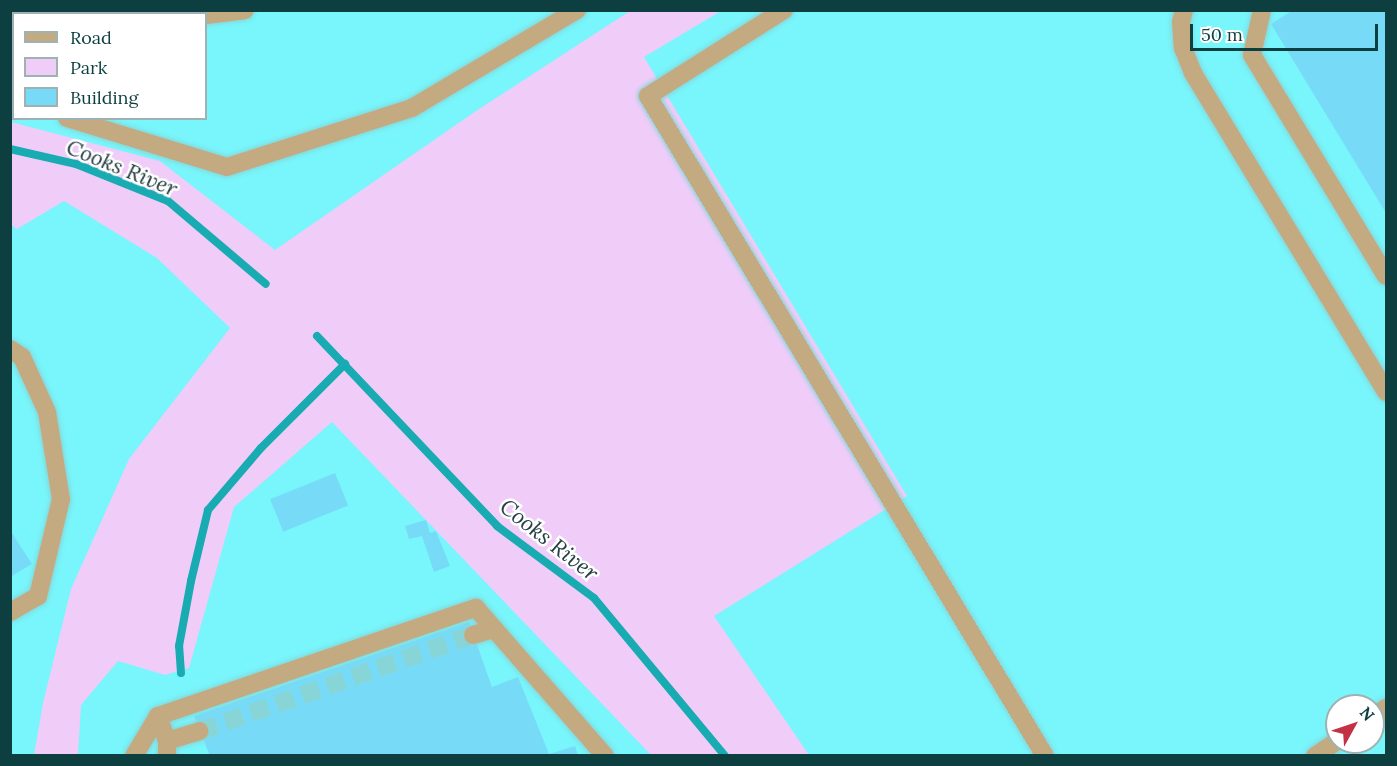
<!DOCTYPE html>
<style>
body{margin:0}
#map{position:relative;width:1397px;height:766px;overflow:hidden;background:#a7fbfe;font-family:Lora,serif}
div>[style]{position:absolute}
.built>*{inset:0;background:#78f6fb}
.green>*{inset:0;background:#f0ccf9}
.stream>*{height:8px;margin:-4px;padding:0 4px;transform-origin:4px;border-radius:4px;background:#18abb1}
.building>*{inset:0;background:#77dbf8;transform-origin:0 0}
.minor-tunnel>*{height:18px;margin-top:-9px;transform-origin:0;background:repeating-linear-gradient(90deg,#88d5d8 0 18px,transparent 0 27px)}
.roads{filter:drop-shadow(0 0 2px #88d5d8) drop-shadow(0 0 2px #88d5d8)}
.minor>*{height:18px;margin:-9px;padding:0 9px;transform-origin:9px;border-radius:9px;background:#c4aa81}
span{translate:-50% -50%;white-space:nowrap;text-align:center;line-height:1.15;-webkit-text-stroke:5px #fff;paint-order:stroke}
.water-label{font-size:22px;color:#264143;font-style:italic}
.frame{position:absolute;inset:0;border:12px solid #0d3f41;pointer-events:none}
.legend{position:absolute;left:12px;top:12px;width:195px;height:108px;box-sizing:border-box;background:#fff;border:2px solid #9eb2b3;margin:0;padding:8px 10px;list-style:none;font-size:18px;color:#0d3f41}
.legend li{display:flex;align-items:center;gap:12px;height:30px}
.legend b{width:30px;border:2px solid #9eb2b3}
.north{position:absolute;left:1325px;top:694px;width:60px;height:60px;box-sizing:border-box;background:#fff;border:2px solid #9eb2b3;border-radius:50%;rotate:50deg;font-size:16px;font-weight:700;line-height:24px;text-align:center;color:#0d3f41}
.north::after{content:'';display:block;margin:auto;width:21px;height:27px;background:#c23244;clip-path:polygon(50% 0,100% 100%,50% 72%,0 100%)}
.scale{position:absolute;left:1190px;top:24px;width:188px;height:27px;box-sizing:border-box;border:3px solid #0d3f41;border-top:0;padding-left:8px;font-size:18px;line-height:21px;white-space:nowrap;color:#0d3f41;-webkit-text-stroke:4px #fff;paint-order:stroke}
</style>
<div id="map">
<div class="built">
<i style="clip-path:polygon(evenodd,11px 11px,1386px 11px,1386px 755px,11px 755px,11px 11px,14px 14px,206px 14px,206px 118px,14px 118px,14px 14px,11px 11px,1337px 706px,1373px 706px,1373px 742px,1337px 742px,1337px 706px)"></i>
</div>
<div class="green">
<i style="clip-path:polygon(630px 11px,721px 11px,644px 57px,907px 496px,714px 616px,809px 755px,651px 755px,332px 422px,234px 507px,189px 668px,165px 675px,118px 661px,81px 705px,78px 755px,34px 755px,43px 703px,71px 589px,129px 459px,230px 328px,157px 258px,64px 201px,17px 229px,11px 225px,11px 122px,160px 161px,275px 250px,476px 111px)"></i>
</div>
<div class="stream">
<i style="left:10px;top:149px;width:68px;rotate:12.8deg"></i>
<i style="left:76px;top:164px;width:99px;rotate:21.9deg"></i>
<i style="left:168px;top:201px;width:128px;rotate:40.3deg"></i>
<i style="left:317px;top:336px;width:262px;rotate:46.5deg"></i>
<i style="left:497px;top:526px;width:121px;rotate:36.6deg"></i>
<i style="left:594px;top:598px;width:205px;rotate:50.3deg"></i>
<i style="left:181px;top:673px;width:27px;rotate:-94deg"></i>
<i style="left:179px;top:646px;width:66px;rotate:-79.5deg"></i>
<i style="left:191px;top:581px;width:73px;rotate:-76.5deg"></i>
<i style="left:208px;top:510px;width:82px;rotate:-49.5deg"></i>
<i style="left:261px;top:448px;width:119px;rotate:-45deg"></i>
</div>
<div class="building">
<i style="clip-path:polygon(1293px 10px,1386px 10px,1386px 213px,1271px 24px)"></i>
<i style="left:335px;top:473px;width:35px;height:70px;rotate:68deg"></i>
<i style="clip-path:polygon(426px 520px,430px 533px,436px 531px,450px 566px,434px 572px,422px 536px,409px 539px,405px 526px)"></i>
<i style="clip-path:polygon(10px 530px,32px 564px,10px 577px)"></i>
<i style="clip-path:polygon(469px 622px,492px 687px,518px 677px,549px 754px,575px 746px,578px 756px,210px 756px,194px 716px)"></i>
</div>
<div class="minor-tunnel">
<i style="left:200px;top:731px;width:289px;rotate:-19.4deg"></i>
</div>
<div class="roads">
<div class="minor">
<i style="left:166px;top:10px;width:18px;rotate:13deg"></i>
<i style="left:784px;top:10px;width:161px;rotate:147.7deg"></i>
<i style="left:648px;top:96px;width:770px;rotate:58.97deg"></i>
<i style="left:1184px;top:10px;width:12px;rotate:104deg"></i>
<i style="left:1181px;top:22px;width:26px;rotate:86deg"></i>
<i style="left:1183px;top:48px;width:27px;rotate:68deg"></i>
<i style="left:1193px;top:73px;width:373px;rotate:58.8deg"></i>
<i style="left:1262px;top:10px;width:46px;rotate:102.5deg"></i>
<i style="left:1252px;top:55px;width:258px;rotate:58.8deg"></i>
<i style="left:206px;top:15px;width:39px;rotate:-7deg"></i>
<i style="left:10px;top:102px;width:4px;rotate:14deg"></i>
<i style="left:67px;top:118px;width:167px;rotate:17deg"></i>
<i style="left:227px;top:167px;width:194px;rotate:-17.7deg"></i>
<i style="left:412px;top:108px;width:192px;rotate:-30.7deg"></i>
<i style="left:10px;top:349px;width:14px;rotate:34deg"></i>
<i style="left:22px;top:357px;width:60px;rotate:65.6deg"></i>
<i style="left:47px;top:412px;width:88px;rotate:80.9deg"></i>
<i style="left:61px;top:499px;width:100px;rotate:103.3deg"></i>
<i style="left:38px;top:596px;width:32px;rotate:150deg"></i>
<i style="left:473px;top:635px;width:22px;rotate:-16deg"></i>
<i style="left:158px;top:716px;width:27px;rotate:70deg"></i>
<i style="left:167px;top:741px;width:15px;rotate:90deg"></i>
<i style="left:1373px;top:717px;width:16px;rotate:-35deg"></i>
<i style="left:167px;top:741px;width:34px;rotate:-17deg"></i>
<i style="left:134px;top:756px;width:47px;rotate:-59deg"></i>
<i style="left:158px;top:716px;width:336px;rotate:-18.8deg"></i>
<i style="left:476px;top:608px;width:196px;rotate:48.9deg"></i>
<i style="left:1315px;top:756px;width:27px;rotate:-34deg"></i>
</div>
</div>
<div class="water-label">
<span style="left:122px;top:168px;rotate:22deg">Cooks River</span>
<span style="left:549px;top:540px;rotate:38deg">Cooks River</span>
</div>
<div class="frame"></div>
<ul class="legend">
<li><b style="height:8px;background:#c4aa81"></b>Road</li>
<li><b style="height:16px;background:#f0ccf9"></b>Park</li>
<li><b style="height:16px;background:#77dbf8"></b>Building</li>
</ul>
<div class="north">N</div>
<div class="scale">50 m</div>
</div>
